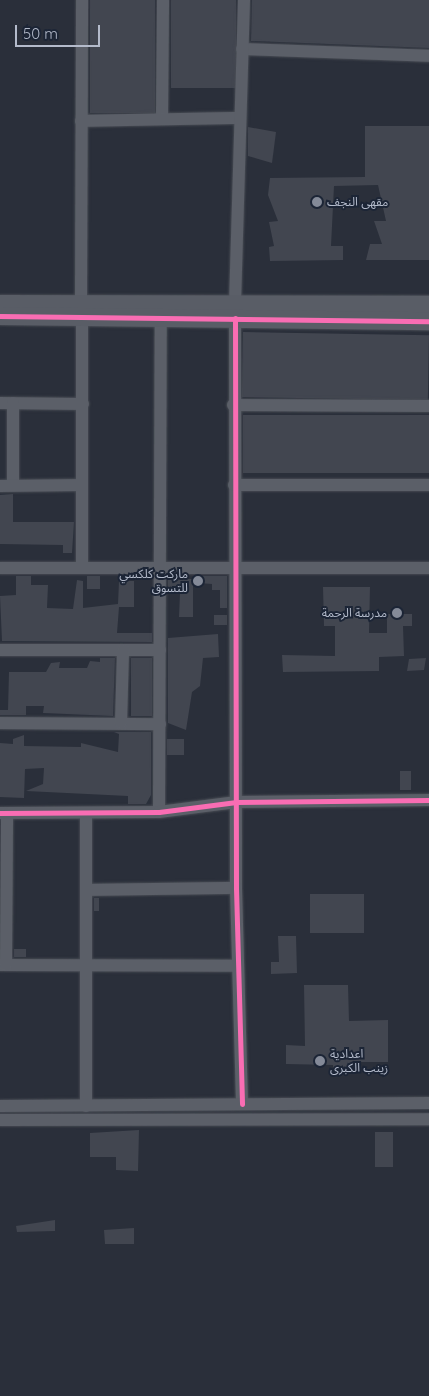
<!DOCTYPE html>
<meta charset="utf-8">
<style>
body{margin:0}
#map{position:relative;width:429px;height:1396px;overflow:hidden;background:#2a2f3a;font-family:Quicksand,"Noto Sans Arabic",sans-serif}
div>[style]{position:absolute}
.building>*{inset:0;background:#424650;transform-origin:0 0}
.roads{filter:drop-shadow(0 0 1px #474b53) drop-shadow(0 0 1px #474b53)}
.street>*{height:12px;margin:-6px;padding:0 6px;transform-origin:6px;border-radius:6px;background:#5b5f68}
.secondary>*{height:18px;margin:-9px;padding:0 9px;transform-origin:9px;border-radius:9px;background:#595d66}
.cycleway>*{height:5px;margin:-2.5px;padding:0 2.5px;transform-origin:2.5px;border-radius:2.5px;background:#f96db3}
.dots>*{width:14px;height:14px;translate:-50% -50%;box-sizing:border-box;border:2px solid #1c2536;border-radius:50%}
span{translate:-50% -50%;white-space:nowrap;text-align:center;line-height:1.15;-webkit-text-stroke:4px #1c2536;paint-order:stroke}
.poi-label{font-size:12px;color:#b4bbcb}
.left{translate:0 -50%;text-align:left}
.right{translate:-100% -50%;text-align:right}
.scale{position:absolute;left:15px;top:25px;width:85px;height:22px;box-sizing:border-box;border:2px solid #b4bbcb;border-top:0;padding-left:6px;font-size:15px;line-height:18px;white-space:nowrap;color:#b4bbcb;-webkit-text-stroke:4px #1c2536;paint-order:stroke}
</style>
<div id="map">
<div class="building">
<i style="left:90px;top:0;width:65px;height:113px"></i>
<i style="left:171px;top:0;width:65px;height:88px"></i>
<i style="clip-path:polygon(252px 0,429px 0,429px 48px,251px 41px)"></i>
<i style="clip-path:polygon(365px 126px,429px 126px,429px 260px,366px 260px,370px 244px,382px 244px,374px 221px,386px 221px,378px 185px,334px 186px,331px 246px,343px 246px,343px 260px,270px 261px,269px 247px,274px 246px,269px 222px,278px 221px,268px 195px,270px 178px,365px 177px)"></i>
<i style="clip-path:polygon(248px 127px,276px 132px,272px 163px,248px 156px)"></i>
<i style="left:243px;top:332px;width:186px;height:65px;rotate:1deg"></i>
<i style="left:429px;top:415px;width:58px;height:186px;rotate:90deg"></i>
<i style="clip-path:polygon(13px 494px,13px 522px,74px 522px,72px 553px,63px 553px,63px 545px,0 544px,0 495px)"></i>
<i style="clip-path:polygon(16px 576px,31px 576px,31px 585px,48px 585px,47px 608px,73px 609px,77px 580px,83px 581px,83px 608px,118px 604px,119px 581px,134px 581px,134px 607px,119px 607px,117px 633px,152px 633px,152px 642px,2px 641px,0 596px,16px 595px)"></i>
<i style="left:87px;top:576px;width:13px;height:13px"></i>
<i style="clip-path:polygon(199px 576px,227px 576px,227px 608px,220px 608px,220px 590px,212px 590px,212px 584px,198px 583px)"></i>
<i style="clip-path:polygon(168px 579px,193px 579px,193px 617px,179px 617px,180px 593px,168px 593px)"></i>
<i style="clip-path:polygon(323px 587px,370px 587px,369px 633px,387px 633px,387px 614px,412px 614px,412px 626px,403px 626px,404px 656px,379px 657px,379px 671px,283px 672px,282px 655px,335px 656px,335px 626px,324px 626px)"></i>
<i style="left:214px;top:615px;width:13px;height:10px"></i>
<i style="clip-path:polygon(218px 634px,219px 657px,203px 658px,200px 686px,192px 692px,186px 730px,168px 723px,168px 638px)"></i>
<i style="clip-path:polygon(100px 658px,115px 658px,113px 716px,43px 713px,44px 706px,26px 706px,26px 715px,0 715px,0 710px,8px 710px,9px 672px,46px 672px,51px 663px,60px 662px,59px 668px,87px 668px,90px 661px,100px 662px)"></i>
<i style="left:131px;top:658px;width:21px;height:58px"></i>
<i style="clip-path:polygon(426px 658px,424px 670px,407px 671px,409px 659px)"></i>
<i style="clip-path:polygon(151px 732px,151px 795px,146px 804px,128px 804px,128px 796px,26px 791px,43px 784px,44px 768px,25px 769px,24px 798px,0 797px,0 743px,13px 744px,13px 739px,24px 735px,24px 746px,81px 747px,81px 743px,118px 752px,119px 734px,114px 732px)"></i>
<i style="left:167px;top:739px;width:17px;height:16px"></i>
<i style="left:400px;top:771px;width:11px;height:19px"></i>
<i style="left:310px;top:894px;width:54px;height:39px"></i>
<i style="left:94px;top:898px;width:5px;height:13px"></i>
<i style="clip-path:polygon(278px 936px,296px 936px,297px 973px,271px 974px,271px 962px,279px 962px)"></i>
<i style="left:14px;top:949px;width:12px;height:8px"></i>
<i style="clip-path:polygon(304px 985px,348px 985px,349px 1021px,388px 1020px,388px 1062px,352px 1062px,352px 1073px,333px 1073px,333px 1065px,286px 1064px,286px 1045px,305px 1046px)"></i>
<i style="clip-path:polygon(139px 1130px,138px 1171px,116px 1170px,116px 1157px,90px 1157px,90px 1133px)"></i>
<i style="left:375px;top:1132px;width:18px;height:35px"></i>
<i style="clip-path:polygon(55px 1220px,55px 1231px,17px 1232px,16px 1226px)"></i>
<i style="clip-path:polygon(134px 1228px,134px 1244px,105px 1244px,104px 1230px)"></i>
</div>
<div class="roads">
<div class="street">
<i style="left:242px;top:49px;width:187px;rotate:2.1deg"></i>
<i style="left:162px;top:119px;width:119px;rotate:-89.5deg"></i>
<i style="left:81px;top:121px;width:159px;rotate:-1.1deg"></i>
<i style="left:81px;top:304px;width:304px;rotate:-89.8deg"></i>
<i style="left:235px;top:304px;width:304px;rotate:-88.3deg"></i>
<i style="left:235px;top:318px;width:570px;rotate:89.9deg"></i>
<i style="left:236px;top:888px;width:216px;rotate:88.4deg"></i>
<i style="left:0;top:403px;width:83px;rotate:0.7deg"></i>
<i style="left:13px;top:403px;width:82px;rotate:90deg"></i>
<i style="left:233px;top:405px;width:196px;rotate:0.3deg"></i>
<i style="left:234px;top:485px;width:195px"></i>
<i style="left:0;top:486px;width:82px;rotate:-0.7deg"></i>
<i style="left:0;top:568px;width:429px"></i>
<i style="left:82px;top:568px;width:250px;rotate:-90deg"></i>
<i style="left:0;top:650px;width:160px"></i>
<i style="left:0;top:723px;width:160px;rotate:0.4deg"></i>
<i style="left:121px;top:723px;width:73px;rotate:-88.4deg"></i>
<i style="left:159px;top:812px;width:494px;rotate:-89.8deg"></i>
<i style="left:0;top:813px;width:159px;rotate:-0.4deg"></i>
<i style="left:159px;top:812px;width:78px;rotate:-7.4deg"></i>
<i style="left:236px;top:802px;width:193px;rotate:-0.6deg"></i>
<i style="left:88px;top:890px;width:148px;rotate:-0.8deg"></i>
<i style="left:0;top:965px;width:237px;rotate:0.2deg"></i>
<i style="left:6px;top:965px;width:152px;rotate:-89.6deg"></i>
<i style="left:0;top:1106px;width:429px;rotate:-0.4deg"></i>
<i style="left:86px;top:1106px;width:293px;rotate:-90deg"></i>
<i style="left:0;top:1120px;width:429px;rotate:-0.1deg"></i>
</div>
<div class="secondary">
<i style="left:0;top:304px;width:429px;rotate:0.1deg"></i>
<i style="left:0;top:316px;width:429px;rotate:0.7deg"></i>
</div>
</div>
<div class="cycleway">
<i style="left:0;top:316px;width:429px;rotate:0.7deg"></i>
<i style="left:235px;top:318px;width:570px;rotate:89.9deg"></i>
<i style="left:236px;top:888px;width:216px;rotate:88.4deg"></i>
<i style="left:0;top:813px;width:159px;rotate:-0.4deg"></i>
<i style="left:159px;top:812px;width:78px;rotate:-7.4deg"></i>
<i style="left:236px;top:802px;width:193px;rotate:-0.6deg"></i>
</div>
<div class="dots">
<i style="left:317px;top:202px;background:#848a98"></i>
<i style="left:198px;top:581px;background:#848a98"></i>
<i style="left:397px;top:613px;background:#848a98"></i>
<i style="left:320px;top:1061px;background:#848a98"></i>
</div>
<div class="poi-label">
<span class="left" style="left:327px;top:202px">مقهى النجف</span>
<span class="right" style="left:188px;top:581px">ماركت كلكسي<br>للتسوق</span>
<span class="right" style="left:387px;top:613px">مدرسة الرحمة</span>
<span class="left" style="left:330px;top:1061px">اعدادية<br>زينب الكبرى</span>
</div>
<div class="scale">50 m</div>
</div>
